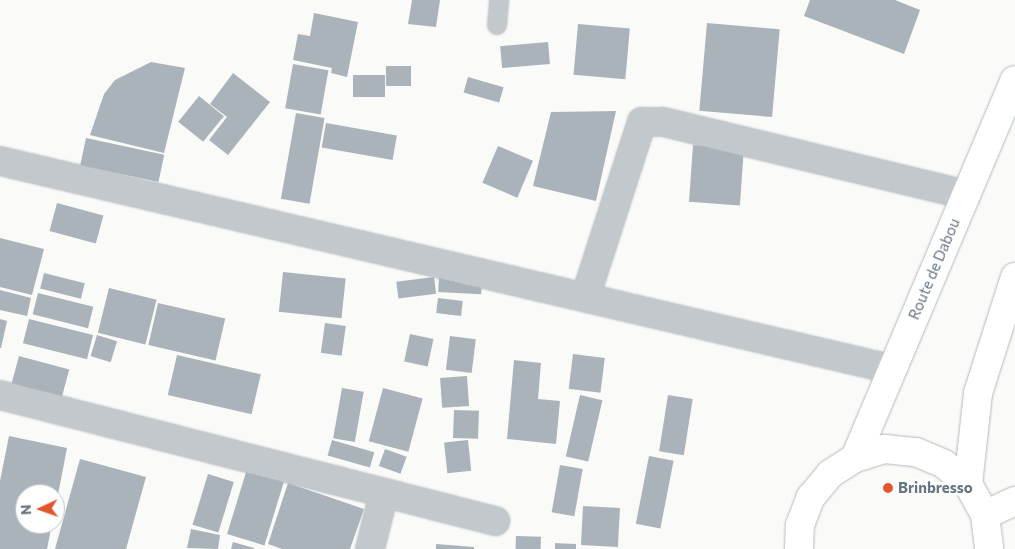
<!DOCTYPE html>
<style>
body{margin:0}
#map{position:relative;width:1015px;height:549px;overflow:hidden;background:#fafaf8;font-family:Commissioner,sans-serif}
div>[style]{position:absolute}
.building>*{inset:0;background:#aab3b9;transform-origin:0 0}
.roads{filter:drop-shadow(0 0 1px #b3babf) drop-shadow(0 0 1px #b3babf)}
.lane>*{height:18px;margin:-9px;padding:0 9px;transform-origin:9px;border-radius:9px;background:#c3c8cc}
.street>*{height:28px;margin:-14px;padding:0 14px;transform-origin:14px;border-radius:14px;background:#c3c8cc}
.secondary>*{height:28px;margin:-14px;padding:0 14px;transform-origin:14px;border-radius:14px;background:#fff}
.primary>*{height:28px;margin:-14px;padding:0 14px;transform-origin:14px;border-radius:14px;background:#fff}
.dots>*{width:14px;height:14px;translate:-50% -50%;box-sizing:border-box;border:2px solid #fff;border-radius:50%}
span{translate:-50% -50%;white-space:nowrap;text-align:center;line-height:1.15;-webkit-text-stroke:5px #fff;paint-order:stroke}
.street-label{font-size:15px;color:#657683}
.poi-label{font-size:15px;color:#657683;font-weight:700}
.left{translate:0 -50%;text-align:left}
.north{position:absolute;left:15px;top:484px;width:50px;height:50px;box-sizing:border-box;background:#fff;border:1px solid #c1c8cd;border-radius:50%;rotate:267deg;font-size:14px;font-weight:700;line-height:20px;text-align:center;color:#657683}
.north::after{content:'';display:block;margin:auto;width:18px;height:22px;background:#e4572e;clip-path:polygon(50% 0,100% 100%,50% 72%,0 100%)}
</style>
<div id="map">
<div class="building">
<i style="clip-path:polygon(412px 0,440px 0,436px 27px,408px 24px)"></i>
<i style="clip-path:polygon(810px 0,895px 0,920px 10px,904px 54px,804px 16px)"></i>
<i style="clip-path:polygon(314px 13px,358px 22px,347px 77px,331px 73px,332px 68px,293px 60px,298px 34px,310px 36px)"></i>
<i style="left:707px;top:23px;width:73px;height:88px;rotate:5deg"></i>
<i style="left:578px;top:24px;width:52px;height:51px;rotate:5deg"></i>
<i style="left:548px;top:42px;width:22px;height:48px;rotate:85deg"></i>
<i style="clip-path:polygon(151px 62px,185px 68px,164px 153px,90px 135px,104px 94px,115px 80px)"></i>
<i style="left:293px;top:64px;width:36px;height:45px;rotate:10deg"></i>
<i style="left:386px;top:66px;width:25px;height:20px"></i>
<i style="clip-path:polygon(233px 73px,270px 102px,228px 155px,209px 140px,227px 117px,210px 104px)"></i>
<i style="left:353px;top:75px;width:32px;height:22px"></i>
<i style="left:468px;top:77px;width:37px;height:16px;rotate:16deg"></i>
<i style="left:199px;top:96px;width:32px;height:33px;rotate:39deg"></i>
<i style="clip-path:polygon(616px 111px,596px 201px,533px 186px,551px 112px)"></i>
<i style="left:296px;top:113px;width:29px;height:87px;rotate:10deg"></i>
<i style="left:326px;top:123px;width:72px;height:25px;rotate:10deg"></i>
<i style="left:86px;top:138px;width:80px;height:28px;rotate:12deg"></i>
<i style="left:693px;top:145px;width:51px;height:57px;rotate:4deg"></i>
<i style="left:498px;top:146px;width:38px;height:40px;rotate:23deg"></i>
<i style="left:57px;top:203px;width:48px;height:29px;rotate:15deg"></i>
<i style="clip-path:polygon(0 238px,44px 249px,32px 295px,0 287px)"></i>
<i style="left:283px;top:272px;width:63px;height:40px;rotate:6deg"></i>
<i style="left:44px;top:273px;width:42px;height:16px;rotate:14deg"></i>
<i style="left:434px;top:277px;width:17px;height:38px;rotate:83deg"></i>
<i style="left:439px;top:277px;width:43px;height:15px;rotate:3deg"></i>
<i style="left:109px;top:288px;width:49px;height:46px;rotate:14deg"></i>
<i style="clip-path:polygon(0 290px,31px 298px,27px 316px,0 310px)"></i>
<i style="left:38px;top:293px;width:57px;height:22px;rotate:14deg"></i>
<i style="left:438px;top:298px;width:25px;height:15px;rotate:7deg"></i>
<i style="left:158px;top:303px;width:69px;height:43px;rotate:13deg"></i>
<i style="clip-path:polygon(0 319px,7px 321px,1px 348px,0 348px)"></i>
<i style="left:29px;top:319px;width:66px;height:25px;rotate:14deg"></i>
<i style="left:325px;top:323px;width:21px;height:30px;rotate:8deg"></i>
<i style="left:410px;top:334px;width:24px;height:28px;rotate:12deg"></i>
<i style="left:97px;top:335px;width:21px;height:22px;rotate:17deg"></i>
<i style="left:450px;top:336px;width:26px;height:34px;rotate:7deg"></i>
<i style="left:573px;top:354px;width:32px;height:35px;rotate:7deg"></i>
<i style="left:177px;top:355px;width:86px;height:41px;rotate:13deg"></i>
<i style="left:19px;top:356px;width:52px;height:36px;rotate:15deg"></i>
<i style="clip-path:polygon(514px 360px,541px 363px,538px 399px,560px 401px,556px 444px,507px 439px)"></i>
<i style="left:467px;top:376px;width:30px;height:27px;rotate:86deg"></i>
<i style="left:342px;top:388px;width:22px;height:51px;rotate:10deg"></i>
<i style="left:383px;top:388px;width:41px;height:55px;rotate:15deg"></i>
<i style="left:580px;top:395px;width:23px;height:63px;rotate:13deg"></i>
<i style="left:668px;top:395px;width:25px;height:57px;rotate:9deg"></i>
<i style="left:454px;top:410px;width:25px;height:28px;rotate:2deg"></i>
<i style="clip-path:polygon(9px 436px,67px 448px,56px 505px,55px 494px,25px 494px,25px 524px,52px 524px,47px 549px,0 549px,0 481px)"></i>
<i style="left:332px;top:440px;width:44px;height:16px;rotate:16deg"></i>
<i style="left:468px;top:440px;width:31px;height:24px;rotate:84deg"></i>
<i style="left:385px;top:449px;width:23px;height:18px;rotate:20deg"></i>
<i style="left:649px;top:456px;width:25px;height:69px;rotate:11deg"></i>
<i style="clip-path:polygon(80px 459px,146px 477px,126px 549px,55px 549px)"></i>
<i style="left:560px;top:465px;width:23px;height:48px;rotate:10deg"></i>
<i style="left:247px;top:469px;width:39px;height:68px;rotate:17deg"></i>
<i style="left:208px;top:474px;width:27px;height:53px;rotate:17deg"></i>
<i style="clip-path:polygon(288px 483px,364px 509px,350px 549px,282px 549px,268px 544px)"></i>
<i style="left:583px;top:506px;width:37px;height:39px;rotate:3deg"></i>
<i style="clip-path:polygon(191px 529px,220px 535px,218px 549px,187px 548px)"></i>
<i style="left:516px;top:536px;width:25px;height:13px;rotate:2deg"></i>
<i style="clip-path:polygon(233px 542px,254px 548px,254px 549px,231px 549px)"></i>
<i style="clip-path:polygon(555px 543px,576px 544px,576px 549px,555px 549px)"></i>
<i style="clip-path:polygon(436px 544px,474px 547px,474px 549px,436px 549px)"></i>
</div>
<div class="roads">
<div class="lane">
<i style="left:497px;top:25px;width:25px;rotate:-85deg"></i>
</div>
<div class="street">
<i style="left:0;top:161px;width:915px;rotate:13.14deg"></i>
<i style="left:586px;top:295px;width:182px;rotate:-72.1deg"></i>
<i style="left:642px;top:122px;width:21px"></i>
<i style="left:663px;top:122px;width:312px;rotate:13.5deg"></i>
<i style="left:0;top:395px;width:511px;rotate:14.28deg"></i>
<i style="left:370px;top:549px;width:58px;rotate:-76deg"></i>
</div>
<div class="secondary">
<i style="left:985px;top:515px;width:33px;rotate:-25deg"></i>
</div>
<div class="primary">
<i style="left:855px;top:458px;width:410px;rotate:-67.1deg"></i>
<i style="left:968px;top:484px;width:92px;rotate:-83.7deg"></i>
<i style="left:978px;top:393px;width:122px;rotate:-72.3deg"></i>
<i style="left:799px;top:549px;width:24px;rotate:-88deg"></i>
<i style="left:800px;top:525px;width:30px;rotate:-69deg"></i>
<i style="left:811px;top:497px;width:30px;rotate:-50deg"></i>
<i style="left:830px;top:474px;width:30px;rotate:-33deg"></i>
<i style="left:855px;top:458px;width:31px;rotate:-17deg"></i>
<i style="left:885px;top:449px;width:31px;rotate:6deg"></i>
<i style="left:916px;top:452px;width:30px;rotate:23deg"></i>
<i style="left:944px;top:464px;width:31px;rotate:40deg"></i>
<i style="left:968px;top:484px;width:35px;rotate:61deg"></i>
<i style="left:985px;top:515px;width:34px;rotate:83deg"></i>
</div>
</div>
<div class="dots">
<i style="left:888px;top:488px;background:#e4572e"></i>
</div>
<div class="street-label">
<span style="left:934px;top:269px;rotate:-67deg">Route de Dabou</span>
</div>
<div class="poi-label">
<span class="left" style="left:898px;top:488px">Brinbresso</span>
</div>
<div class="north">N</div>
</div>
